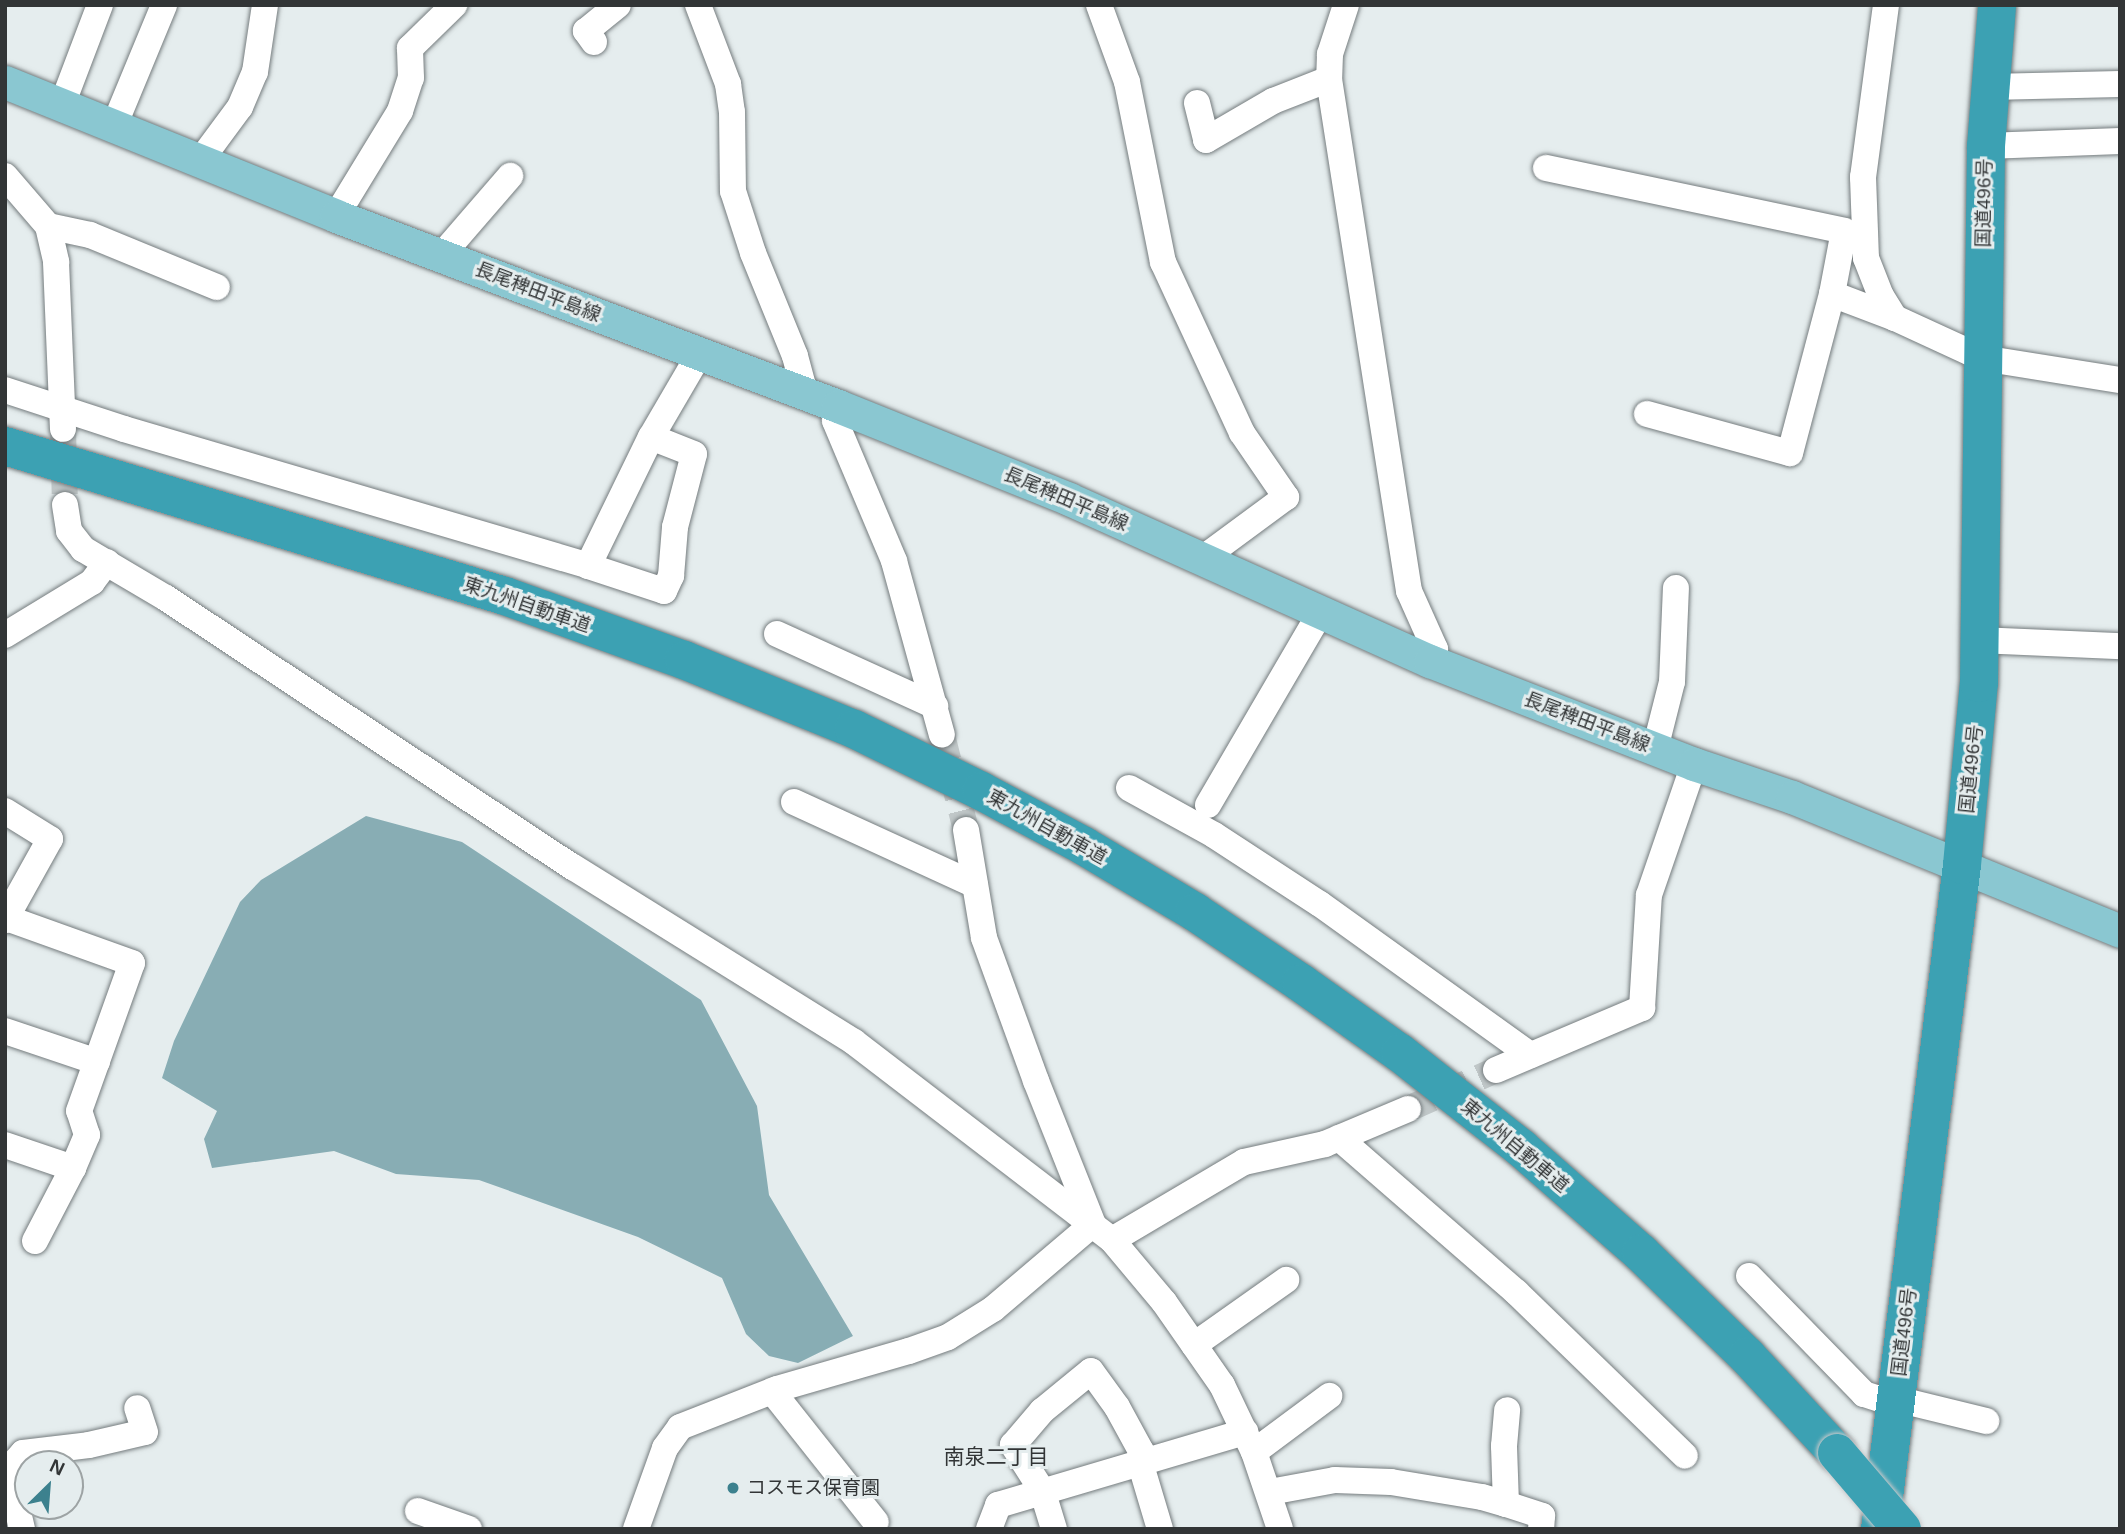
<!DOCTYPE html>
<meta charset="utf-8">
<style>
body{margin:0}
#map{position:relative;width:2125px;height:1534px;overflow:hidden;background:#e5edee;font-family:Arial,"Noto Sans JP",sans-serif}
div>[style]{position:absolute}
.water>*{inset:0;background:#88adb4}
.minor-tunnel>*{height:26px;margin-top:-13px;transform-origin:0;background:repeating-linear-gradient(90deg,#c1c8c9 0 26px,transparent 0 39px)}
.roads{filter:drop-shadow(0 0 2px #757c7e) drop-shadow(0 0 2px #757c7e)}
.minor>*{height:26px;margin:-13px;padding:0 13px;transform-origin:13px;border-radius:13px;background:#fff}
.major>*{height:33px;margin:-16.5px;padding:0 16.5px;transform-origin:16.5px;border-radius:16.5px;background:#8ac7d1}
.highway>*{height:38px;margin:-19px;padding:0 19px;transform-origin:19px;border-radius:19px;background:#3ca1b3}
.bridges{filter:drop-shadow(0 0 2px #cacacb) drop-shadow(0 0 2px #cacacb)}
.highway-bridge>*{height:38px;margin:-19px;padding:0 19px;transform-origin:19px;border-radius:19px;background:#3ca1b3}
.dots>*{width:19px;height:19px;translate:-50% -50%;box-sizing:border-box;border:4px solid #e5edee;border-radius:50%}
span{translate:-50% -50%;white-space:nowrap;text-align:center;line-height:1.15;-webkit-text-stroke:6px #e5edee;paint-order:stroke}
.street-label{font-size:19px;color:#323536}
.poi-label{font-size:19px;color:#323536}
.left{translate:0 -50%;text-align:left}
.neighbourhood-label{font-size:21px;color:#323536}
.frame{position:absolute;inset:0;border:7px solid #323536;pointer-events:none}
.north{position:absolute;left:14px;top:1450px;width:70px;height:70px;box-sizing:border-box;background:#e5edee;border:2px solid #9da3a4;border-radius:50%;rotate:25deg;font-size:19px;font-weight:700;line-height:28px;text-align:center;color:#323536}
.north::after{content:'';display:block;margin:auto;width:24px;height:32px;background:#3c818e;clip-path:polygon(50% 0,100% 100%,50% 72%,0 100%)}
</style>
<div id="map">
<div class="water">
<i style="clip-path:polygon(366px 816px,462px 842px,701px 1000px,757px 1106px,769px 1195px,853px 1336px,798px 1363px,769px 1356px,746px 1334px,722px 1278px,638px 1237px,479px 1180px,396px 1174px,334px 1151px,212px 1168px,204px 1139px,217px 1111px,162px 1078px,174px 1041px,240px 902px,261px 880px)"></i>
</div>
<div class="minor-tunnel">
<i style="left:63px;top:429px;width:76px;rotate:88.5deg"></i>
<i style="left:942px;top:735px;width:98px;rotate:75.8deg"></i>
<i style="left:1408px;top:1109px;width:96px;rotate:-23.9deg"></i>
</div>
<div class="roads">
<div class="minor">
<i style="left:698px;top:5px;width:85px;rotate:69.2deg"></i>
<i style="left:728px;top:84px;width:28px;rotate:82deg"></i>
<i style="left:732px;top:112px;width:79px;rotate:89.3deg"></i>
<i style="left:733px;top:191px;width:65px;rotate:72.1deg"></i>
<i style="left:753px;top:253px;width:111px;rotate:67.8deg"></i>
<i style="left:795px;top:356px;width:38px;rotate:75deg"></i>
<i style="left:1099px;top:5px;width:82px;rotate:70deg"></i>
<i style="left:1127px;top:82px;width:184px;rotate:78.7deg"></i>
<i style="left:1163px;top:262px;width:188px;rotate:65.2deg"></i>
<i style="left:1242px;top:433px;width:78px;rotate:55.5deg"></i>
<i style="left:1286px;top:497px;width:104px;rotate:143.6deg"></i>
<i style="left:1346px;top:5px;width:52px;rotate:108.1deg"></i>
<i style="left:1330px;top:54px;width:25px;rotate:92deg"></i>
<i style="left:1329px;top:79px;width:518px;rotate:81.12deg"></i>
<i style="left:1409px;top:591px;width:64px;rotate:65.9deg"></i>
<i style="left:1435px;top:649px;width:13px;rotate:113deg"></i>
<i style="left:1886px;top:5px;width:174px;rotate:97.6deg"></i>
<i style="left:1863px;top:177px;width:81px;rotate:87.9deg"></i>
<i style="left:1866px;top:258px;width:41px;rotate:68.5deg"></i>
<i style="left:1881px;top:296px;width:26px;rotate:58deg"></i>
<i style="left:1895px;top:318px;width:96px;rotate:24.7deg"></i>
<i style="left:1982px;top:358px;width:140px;rotate:9.1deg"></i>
<i style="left:594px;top:42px;width:14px;rotate:-126deg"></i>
<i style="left:586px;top:31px;width:41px;rotate:-39.1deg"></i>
<i style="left:1989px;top:87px;width:131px;rotate:-1.3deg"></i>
<i style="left:1197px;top:103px;width:38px;rotate:76deg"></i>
<i style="left:1206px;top:140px;width:78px;rotate:-30.2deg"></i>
<i style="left:1273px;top:101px;width:60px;rotate:-21.4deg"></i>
<i style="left:62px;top:105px;width:107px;rotate:-69.2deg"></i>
<i style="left:114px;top:126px;width:131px;rotate:-67.5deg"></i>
<i style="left:1986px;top:146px;width:134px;rotate:-2.1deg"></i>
<i style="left:200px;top:161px;width:67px;rotate:-53.5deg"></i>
<i style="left:240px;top:107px;width:38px;rotate:-67deg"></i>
<i style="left:255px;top:72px;width:68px;rotate:-81.5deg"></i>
<i style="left:1546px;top:168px;width:305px;rotate:11.9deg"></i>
<i style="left:1844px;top:231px;width:64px;rotate:100.8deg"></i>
<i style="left:1832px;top:294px;width:67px;rotate:20.9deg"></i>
<i style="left:5px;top:176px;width:66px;rotate:49.3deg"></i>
<i style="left:48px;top:226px;width:37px;rotate:77deg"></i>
<i style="left:56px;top:262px;width:167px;rotate:87.6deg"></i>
<i style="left:336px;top:216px;width:123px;rotate:-58.6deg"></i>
<i style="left:400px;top:111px;width:35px;rotate:-72deg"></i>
<i style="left:411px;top:78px;width:30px;rotate:-92deg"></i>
<i style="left:410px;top:48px;width:62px;rotate:-44.3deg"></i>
<i style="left:48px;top:226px;width:43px;rotate:12.1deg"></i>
<i style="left:90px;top:235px;width:137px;rotate:22.3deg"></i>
<i style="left:441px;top:256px;width:106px;rotate:-49.2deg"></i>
<i style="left:5px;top:390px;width:125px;rotate:18.1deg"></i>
<i style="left:124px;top:429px;width:484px;rotate:16.4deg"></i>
<i style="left:588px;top:566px;width:144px;rotate:-64deg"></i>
<i style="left:651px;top:437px;width:97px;rotate:-59.7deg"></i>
<i style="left:838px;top:406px;width:15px;rotate:101deg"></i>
<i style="left:835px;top:421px;width:152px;rotate:67.1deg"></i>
<i style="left:894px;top:561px;width:180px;rotate:74.6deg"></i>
<i style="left:1647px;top:414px;width:148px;rotate:15.3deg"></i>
<i style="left:1790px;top:453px;width:164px;rotate:-75.2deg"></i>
<i style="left:65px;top:505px;width:26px;rotate:81deg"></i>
<i style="left:69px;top:531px;width:23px;rotate:52deg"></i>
<i style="left:83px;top:549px;width:96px;rotate:30.6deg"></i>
<i style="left:166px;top:598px;width:488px;rotate:33.5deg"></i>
<i style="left:573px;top:867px;width:331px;rotate:31.9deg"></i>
<i style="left:854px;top:1042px;width:325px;rotate:37.5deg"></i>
<i style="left:1112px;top:1240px;width:81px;rotate:50deg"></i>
<i style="left:1164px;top:1302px;width:101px;rotate:55.1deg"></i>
<i style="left:1222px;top:1385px;width:74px;rotate:64.5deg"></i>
<i style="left:1254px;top:1452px;width:81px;rotate:71.3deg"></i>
<i style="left:588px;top:566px;width:80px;rotate:18.2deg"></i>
<i style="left:664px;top:591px;width:17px;rotate:-65deg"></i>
<i style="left:671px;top:576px;width:49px;rotate:-85.3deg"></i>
<i style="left:675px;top:527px;width:75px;rotate:-75.4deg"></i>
<i style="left:694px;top:454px;width:46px;rotate:-158.4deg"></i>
<i style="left:777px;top:634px;width:174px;rotate:24.5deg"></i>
<i style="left:5px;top:635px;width:102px;rotate:-31.3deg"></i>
<i style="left:92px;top:582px;width:25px;rotate:-53deg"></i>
<i style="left:1980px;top:640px;width:140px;rotate:2.5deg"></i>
<i style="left:1655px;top:749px;width:69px;rotate:-75.8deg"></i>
<i style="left:1672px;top:682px;width:94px;rotate:-87.6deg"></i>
<i style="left:1129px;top:788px;width:97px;rotate:28.9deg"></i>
<i style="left:1214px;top:835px;width:126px;rotate:33.1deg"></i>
<i style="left:1320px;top:904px;width:259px;rotate:35.7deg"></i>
<i style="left:794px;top:802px;width:199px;rotate:24.6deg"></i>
<i style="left:1208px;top:805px;width:224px;rotate:-59.7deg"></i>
<i style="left:5px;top:811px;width:53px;rotate:31.9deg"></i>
<i style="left:50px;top:839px;width:93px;rotate:119.1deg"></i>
<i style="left:966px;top:830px;width:109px;rotate:80.5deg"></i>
<i style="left:984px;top:938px;width:152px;rotate:70deg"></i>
<i style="left:1036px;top:1081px;width:152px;rotate:68.3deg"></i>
<i style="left:5px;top:1031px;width:97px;rotate:18.6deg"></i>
<i style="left:1496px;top:1070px;width:159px;rotate:-23deg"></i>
<i style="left:1642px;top:1008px;width:113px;rotate:-86.5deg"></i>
<i style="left:1649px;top:895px;width:139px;rotate:-71deg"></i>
<i style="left:1339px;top:1138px;width:235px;rotate:41deg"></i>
<i style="left:1516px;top:1292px;width:235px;rotate:44.1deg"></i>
<i style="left:5px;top:1145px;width:72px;rotate:18.7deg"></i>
<i style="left:73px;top:1168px;width:36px;rotate:-67deg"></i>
<i style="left:87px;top:1135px;width:25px;rotate:-108deg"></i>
<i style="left:79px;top:1111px;width:157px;rotate:-70.3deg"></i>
<i style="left:132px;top:963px;width:134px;rotate:-160.3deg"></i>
<i style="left:1112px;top:1240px;width:153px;rotate:-30.6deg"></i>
<i style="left:1244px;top:1162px;width:83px;rotate:-12.5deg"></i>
<i style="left:1325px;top:1144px;width:90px;rotate:-22.9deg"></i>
<i style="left:35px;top:1241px;width:82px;rotate:-62.5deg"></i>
<i style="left:1749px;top:1276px;width:165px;rotate:45.7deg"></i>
<i style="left:1864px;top:1394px;width:33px;rotate:18deg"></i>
<i style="left:1194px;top:1345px;width:113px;rotate:-35.2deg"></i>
<i style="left:772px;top:1391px;width:167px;rotate:51.6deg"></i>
<i style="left:1896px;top:1399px;width:93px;rotate:13.7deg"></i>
<i style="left:1254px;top:1452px;width:94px;rotate:-36.7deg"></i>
<i style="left:1270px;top:1492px;width:66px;rotate:-10.5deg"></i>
<i style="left:1335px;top:1480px;width:56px;rotate:2deg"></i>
<i style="left:1391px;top:1482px;width:92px;rotate:9.4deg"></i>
<i style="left:1482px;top:1497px;width:25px;rotate:16deg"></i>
<i style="left:1506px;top:1504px;width:38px;rotate:18deg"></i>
<i style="left:1542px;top:1516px;width:13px;rotate:94deg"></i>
<i style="left:1506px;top:1504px;width:58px;rotate:-92deg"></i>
<i style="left:1504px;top:1446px;width:36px;rotate:-85deg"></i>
<i style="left:418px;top:1511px;width:54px;rotate:19.4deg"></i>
<i style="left:22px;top:1529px;width:35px;rotate:-103deg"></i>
<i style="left:14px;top:1495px;width:32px;rotate:-90deg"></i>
<i style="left:14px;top:1463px;width:13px;rotate:-48deg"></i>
<i style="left:23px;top:1453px;width:66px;rotate:-6.9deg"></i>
<i style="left:89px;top:1445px;width:57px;rotate:-13.1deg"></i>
<i style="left:145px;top:1432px;width:25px;rotate:-108deg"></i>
<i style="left:636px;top:1529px;width:86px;rotate:-70.3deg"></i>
<i style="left:665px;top:1448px;width:26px;rotate:-54deg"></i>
<i style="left:680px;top:1427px;width:104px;rotate:-21.4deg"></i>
<i style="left:777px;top:1389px;width:137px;rotate:-16.1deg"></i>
<i style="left:909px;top:1351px;width:41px;rotate:-19.7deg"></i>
<i style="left:948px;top:1337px;width:53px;rotate:-31.9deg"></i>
<i style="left:993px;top:1309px;width:131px;rotate:-40.4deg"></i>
<i style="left:989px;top:1529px;width:26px;rotate:-69deg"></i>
<i style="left:998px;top:1505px;width:258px;rotate:-16.5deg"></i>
<i style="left:1054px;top:1529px;width:39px;rotate:-107deg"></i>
<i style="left:1043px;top:1492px;width:56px;rotate:-122.6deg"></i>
<i style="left:1013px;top:1445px;width:45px;rotate:-49.5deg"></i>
<i style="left:1042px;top:1411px;width:63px;rotate:-39.2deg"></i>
<i style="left:1091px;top:1371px;width:44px;rotate:54.2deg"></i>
<i style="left:1117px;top:1407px;width:50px;rotate:61.4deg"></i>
<i style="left:1141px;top:1451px;width:11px;rotate:95deg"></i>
<i style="left:1140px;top:1462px;width:70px;rotate:73.4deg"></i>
</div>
<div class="major">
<i style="left:5px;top:82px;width:357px;rotate:22deg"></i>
<i style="left:336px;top:216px;width:537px;rotate:20.73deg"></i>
<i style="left:838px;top:406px;width:249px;rotate:21.9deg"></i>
<i style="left:1069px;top:499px;width:396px;rotate:24.2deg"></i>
<i style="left:1430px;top:661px;width:283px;rotate:21.3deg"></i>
<i style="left:1694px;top:764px;width:103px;rotate:18.6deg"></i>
<i style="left:1792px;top:797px;width:354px;rotate:22.2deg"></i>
</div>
<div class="highway">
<i style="left:5px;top:446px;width:522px;rotate:16.7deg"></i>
<i style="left:505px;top:596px;width:190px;rotate:19.7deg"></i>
<i style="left:684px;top:660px;width:183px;rotate:22.1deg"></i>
<i style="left:854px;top:729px;width:141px;rotate:26deg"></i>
<i style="left:981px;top:791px;width:117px;rotate:28.1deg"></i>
<i style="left:1084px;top:846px;width:129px;rotate:30.7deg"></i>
<i style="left:1195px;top:912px;width:128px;rotate:33.8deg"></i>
<i style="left:1301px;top:983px;width:121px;rotate:35.3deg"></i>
<i style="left:1400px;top:1053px;width:154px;rotate:38.1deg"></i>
<i style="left:1521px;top:1148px;width:159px;rotate:41.2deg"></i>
<i style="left:1641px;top:1253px;width:148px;rotate:44.2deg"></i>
<i style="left:1747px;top:1356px;width:132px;rotate:47.1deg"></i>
<i style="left:1880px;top:1529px;width:669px;rotate:-82.96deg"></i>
<i style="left:1962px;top:865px;width:183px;rotate:-84.7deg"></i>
<i style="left:1979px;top:683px;width:537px;rotate:-89.25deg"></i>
<i style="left:1986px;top:146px;width:141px;rotate:-85.5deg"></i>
</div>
</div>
<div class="bridges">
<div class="highway-bridge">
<i style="left:1837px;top:1453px;width:100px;rotate:49.5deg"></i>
</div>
</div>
<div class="dots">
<i style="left:733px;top:1488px;background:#3c818e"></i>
</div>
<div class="street-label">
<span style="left:1984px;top:203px;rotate:-89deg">国道496号</span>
<span style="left:538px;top:292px;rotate:21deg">長尾稗田平島線</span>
<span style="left:1066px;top:499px;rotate:23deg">長尾稗田平島線</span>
<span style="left:527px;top:605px;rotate:19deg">東九州自動車道</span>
<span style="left:1587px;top:722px;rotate:21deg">長尾稗田平島線</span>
<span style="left:1971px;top:769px;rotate:-84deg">国道496号</span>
<span style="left:1047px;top:827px;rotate:29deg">東九州自動車道</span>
<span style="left:1515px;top:1146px;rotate:40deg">東九州自動車道</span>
<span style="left:1904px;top:1332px;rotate:-83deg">国道496号</span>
</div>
<div class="poi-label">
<span class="left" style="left:747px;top:1488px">コスモス保育園</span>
</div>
<div class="neighbourhood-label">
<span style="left:996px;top:1457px">南泉二丁目</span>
</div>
<div class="frame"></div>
<div class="north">N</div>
</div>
